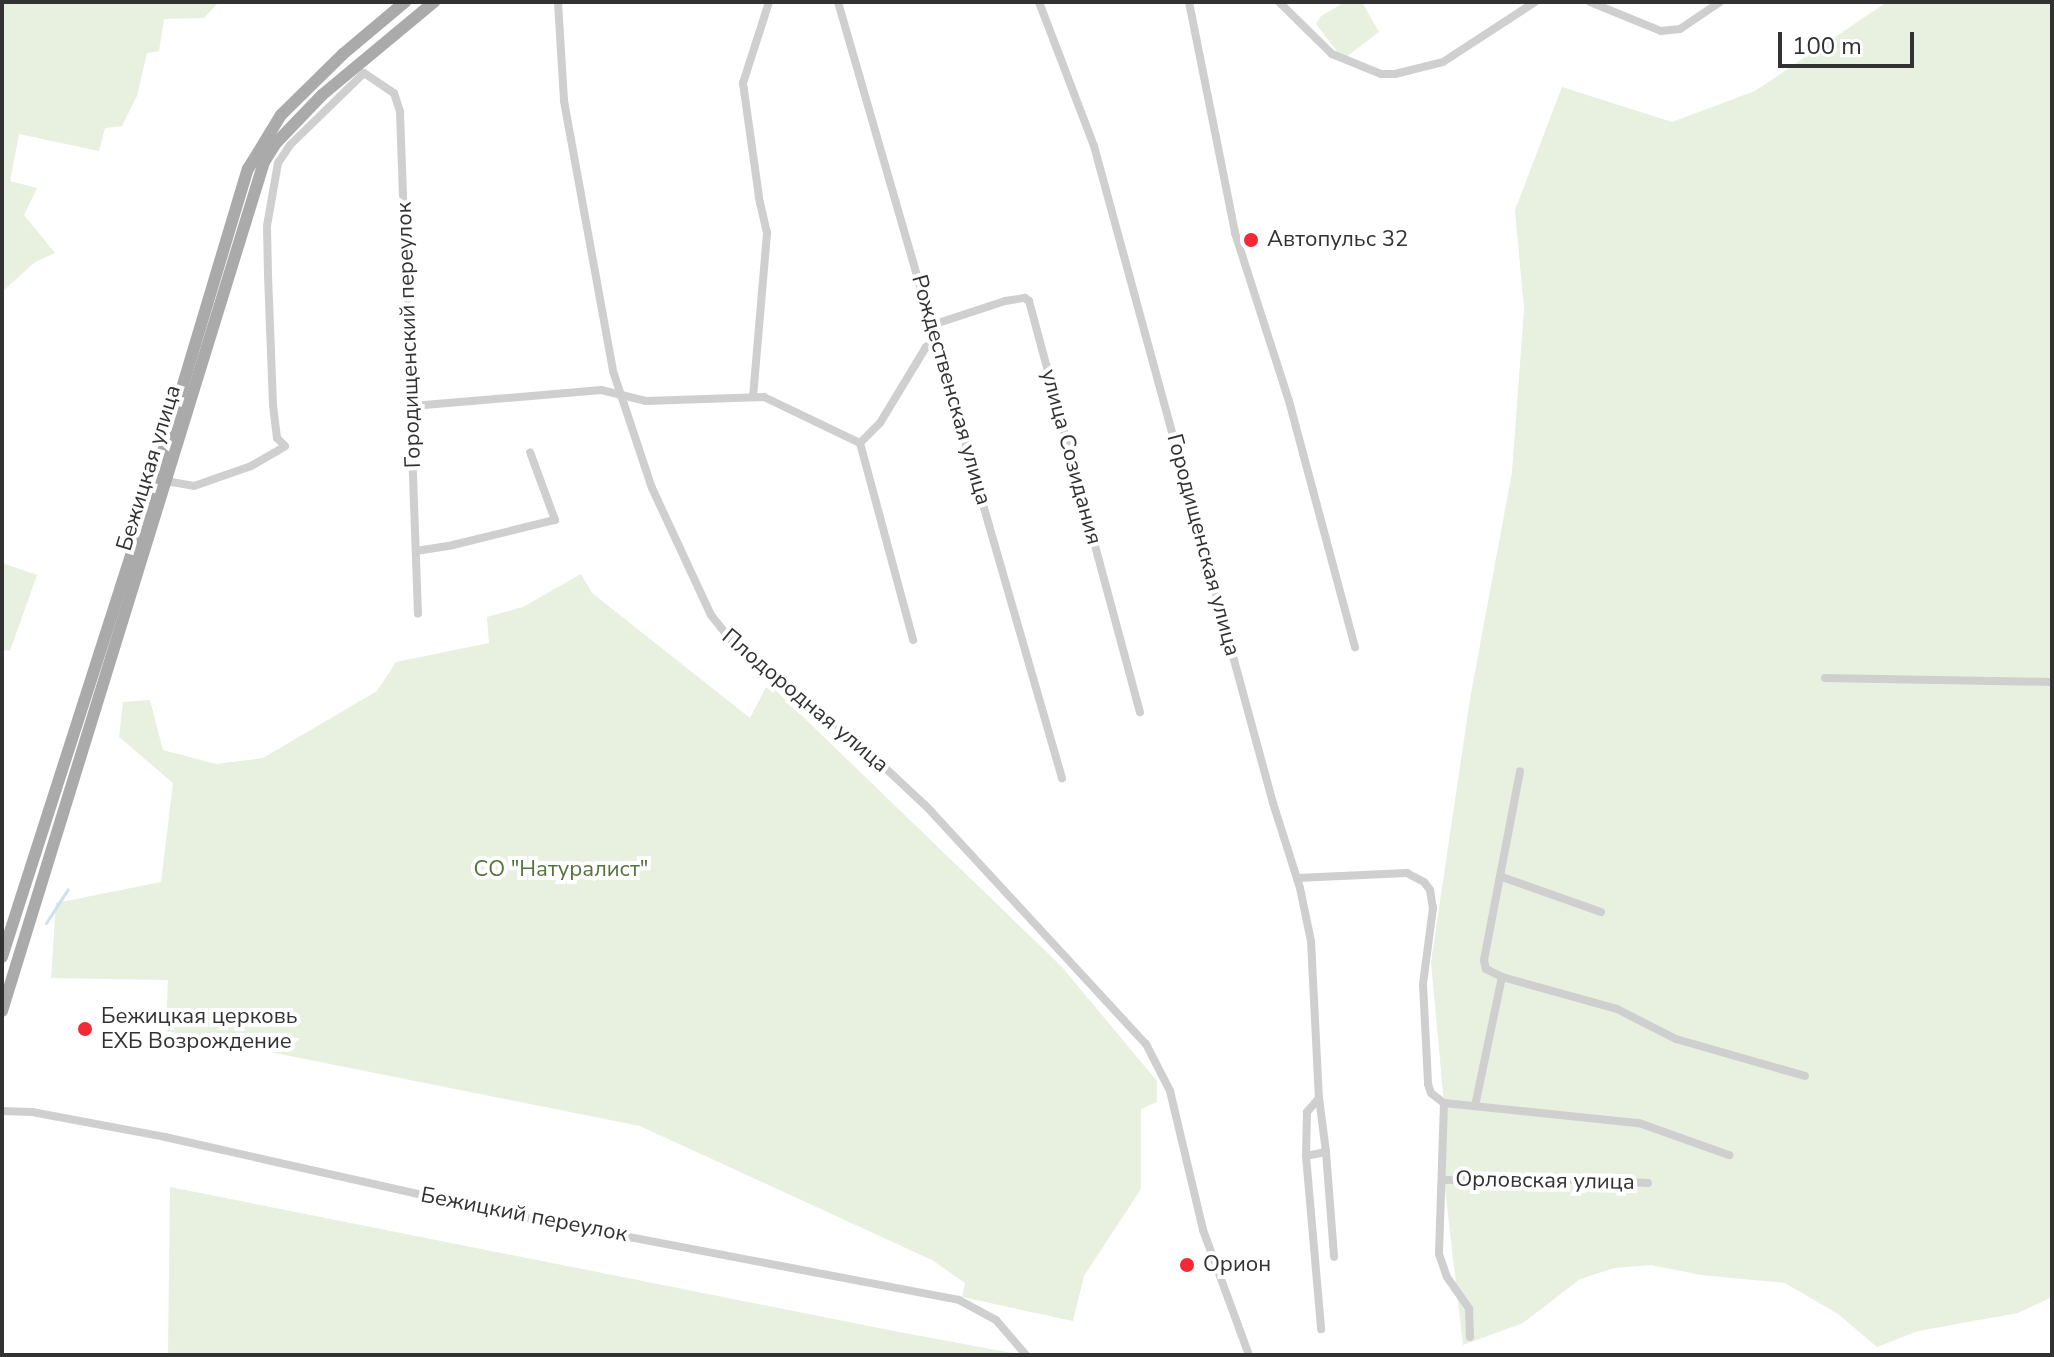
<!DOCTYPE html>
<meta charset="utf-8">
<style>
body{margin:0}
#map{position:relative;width:2054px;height:1357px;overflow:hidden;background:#fff;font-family:"Nunito Sans",sans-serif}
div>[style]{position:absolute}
.green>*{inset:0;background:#e8f0e0}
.stream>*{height:3px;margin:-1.5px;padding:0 1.5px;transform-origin:1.5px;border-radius:1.5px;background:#cbe1f0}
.minor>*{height:8px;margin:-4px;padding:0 4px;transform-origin:4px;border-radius:4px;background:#cfcfcf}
.primary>*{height:12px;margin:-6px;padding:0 6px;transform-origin:6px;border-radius:6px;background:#aaa}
.dots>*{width:22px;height:22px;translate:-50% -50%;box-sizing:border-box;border:4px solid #fff;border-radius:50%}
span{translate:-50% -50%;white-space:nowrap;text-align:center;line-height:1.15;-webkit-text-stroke:8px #fff;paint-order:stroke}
.poi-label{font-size:22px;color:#323232}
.left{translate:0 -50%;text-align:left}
.street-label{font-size:22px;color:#323232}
.park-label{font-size:22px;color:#54733a}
.frame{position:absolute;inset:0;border:4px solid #323232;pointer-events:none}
.scale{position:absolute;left:1778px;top:32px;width:136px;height:36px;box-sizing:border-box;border:4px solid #323232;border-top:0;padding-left:10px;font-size:24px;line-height:28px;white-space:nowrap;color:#323232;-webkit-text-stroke:6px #fff;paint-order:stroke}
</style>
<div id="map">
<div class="green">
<i style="clip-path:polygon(2px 2px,219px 2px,204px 18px,164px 19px,159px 51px,147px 53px,137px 96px,122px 126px,105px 128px,99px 151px,19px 134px,10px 181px,37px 188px,24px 215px,55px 253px,35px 262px,2px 292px)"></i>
<i style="clip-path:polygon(1345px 2px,1362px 2px,1379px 32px,1346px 57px,1339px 54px,1316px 24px,1321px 16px)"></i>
<i style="clip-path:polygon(1887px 2px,2052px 2px,2052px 1297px,2018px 1313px,1918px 1331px,1877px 1347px,1838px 1314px,1785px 1283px,1701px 1275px,1651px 1265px,1614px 1268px,1580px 1279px,1523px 1323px,1463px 1345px,1444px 1180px,1444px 1103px,1431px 962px,1470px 699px,1512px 472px,1524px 309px,1515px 210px,1562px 87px,1672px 122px,1755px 91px)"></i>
<i style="clip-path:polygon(2px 563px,37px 575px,10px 651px,2px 650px)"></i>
<i style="clip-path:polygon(581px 574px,592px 593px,750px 718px,768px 683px,1061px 966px,1157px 1081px,1157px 1102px,1141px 1109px,1141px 1189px,1084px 1276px,1073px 1321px,962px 1297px,965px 1283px,932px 1260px,640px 1126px,166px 1031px,168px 980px,51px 978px,56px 903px,161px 882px,173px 783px,119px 737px,123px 702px,150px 700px,163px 750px,216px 764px,263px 758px,377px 691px,396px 662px,489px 643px,487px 617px,523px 607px)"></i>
<i style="clip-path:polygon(170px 1187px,904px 1333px,1024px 1355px,168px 1355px)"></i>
</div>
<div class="stream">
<i style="left:46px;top:923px;width:40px;rotate:-57.1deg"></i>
</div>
<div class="minor">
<i style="left:558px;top:2px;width:99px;rotate:86.5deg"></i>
<i style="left:564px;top:101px;width:274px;rotate:79.7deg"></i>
<i style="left:613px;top:371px;width:123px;rotate:71.6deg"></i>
<i style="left:652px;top:488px;width:140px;rotate:65.1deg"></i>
<i style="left:711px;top:615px;width:43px;rotate:51.5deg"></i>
<i style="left:738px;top:649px;width:141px;rotate:37.5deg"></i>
<i style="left:850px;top:735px;width:105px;rotate:43.1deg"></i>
<i style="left:927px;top:807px;width:323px;rotate:47.3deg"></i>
<i style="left:1146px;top:1044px;width:53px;rotate:62.9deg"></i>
<i style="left:1170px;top:1091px;width:143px;rotate:76.6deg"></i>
<i style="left:1203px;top:1230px;width:133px;rotate:69.8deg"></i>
<i style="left:838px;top:2px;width:808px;rotate:73.9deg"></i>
<i style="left:1039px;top:2px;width:154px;rotate:69.1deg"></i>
<i style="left:1094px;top:146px;width:681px;rotate:74.76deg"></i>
<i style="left:1273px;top:803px;width:89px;rotate:72.4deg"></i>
<i style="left:1300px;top:888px;width:54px;rotate:78.3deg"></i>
<i style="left:1311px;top:941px;width:157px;rotate:87.1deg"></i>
<i style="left:1319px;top:1098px;width:54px;rotate:82.6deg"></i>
<i style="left:1326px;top:1152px;width:20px;rotate:169deg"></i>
<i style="left:1306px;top:1156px;width:44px;rotate:-88.7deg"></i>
<i style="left:1307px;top:1112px;width:18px;rotate:-49deg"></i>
<i style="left:1189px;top:2px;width:236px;rotate:78.7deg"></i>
<i style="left:1235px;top:233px;width:176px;rotate:72.2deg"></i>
<i style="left:1289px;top:401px;width:255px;rotate:75deg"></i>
<i style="left:1279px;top:2px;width:74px;rotate:44.5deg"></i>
<i style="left:1332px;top:54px;width:53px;rotate:22.2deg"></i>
<i style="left:1381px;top:74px;width:14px"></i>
<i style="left:1395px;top:74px;width:49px;rotate:-14deg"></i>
<i style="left:1443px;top:62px;width:110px;rotate:-33.1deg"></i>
<i style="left:1590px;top:2px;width:77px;rotate:22.2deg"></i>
<i style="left:1661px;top:31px;width:19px;rotate:-6deg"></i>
<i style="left:1680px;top:29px;width:48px;rotate:-34deg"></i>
<i style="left:932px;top:325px;width:77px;rotate:-18.2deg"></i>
<i style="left:1005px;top:301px;width:20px;rotate:-9deg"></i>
<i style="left:1025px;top:298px;width:5px;rotate:37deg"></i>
<i style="left:1029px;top:301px;width:426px;rotate:74.9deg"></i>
<i style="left:753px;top:397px;width:165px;rotate:-85.1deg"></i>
<i style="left:767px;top:233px;width:37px;rotate:-103deg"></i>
<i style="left:759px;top:197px;width:115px;rotate:-98deg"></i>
<i style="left:743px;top:83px;width:85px;rotate:-72.2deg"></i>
<i style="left:412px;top:406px;width:190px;rotate:-4.8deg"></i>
<i style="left:601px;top:390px;width:46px;rotate:13.7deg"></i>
<i style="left:646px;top:401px;width:118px;rotate:-1.9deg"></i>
<i style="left:764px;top:397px;width:106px;rotate:25.6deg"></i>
<i style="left:860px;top:443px;width:204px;rotate:74.9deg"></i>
<i style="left:860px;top:443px;width:28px;rotate:-45deg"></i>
<i style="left:880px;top:423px;width:89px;rotate:-58.8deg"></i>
<i style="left:926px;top:347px;width:13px;rotate:-29deg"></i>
<i style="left:166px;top:481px;width:28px;rotate:10deg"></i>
<i style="left:194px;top:486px;width:60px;rotate:-19.3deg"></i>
<i style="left:251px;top:466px;width:39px;rotate:-30deg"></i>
<i style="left:285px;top:446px;width:11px;rotate:-135deg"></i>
<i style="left:277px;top:438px;width:33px;rotate:-97deg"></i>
<i style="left:273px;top:405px;width:130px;rotate:-92.2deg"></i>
<i style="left:268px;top:275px;width:49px;rotate:-91.2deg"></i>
<i style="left:267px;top:226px;width:64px;rotate:-80.1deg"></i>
<i style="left:278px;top:163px;width:22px;rotate:-56deg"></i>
<i style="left:290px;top:145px;width:103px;rotate:-44.2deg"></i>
<i style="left:364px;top:73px;width:36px;rotate:34deg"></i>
<i style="left:394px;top:93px;width:20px;rotate:72deg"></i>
<i style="left:400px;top:112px;width:502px;rotate:87.95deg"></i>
<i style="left:416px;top:551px;width:37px;rotate:-9deg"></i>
<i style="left:453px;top:545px;width:105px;rotate:-13.8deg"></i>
<i style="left:555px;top:520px;width:72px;rotate:-110.2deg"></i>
<i style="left:1825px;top:678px;width:227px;rotate:1deg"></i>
<i style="left:1502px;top:877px;width:105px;rotate:19.5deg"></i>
<i style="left:1297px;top:878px;width:110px;rotate:-2.6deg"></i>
<i style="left:1407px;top:873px;width:19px;rotate:28deg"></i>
<i style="left:1424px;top:882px;width:10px;rotate:53deg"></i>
<i style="left:1430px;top:890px;width:18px;rotate:81deg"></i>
<i style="left:1433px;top:908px;width:77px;rotate:97.5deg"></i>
<i style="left:1423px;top:984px;width:100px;rotate:87.1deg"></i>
<i style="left:1428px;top:1084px;width:9px;rotate:72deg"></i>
<i style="left:1431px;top:1093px;width:16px;rotate:38deg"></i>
<i style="left:1444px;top:1103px;width:196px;rotate:5.9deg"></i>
<i style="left:1639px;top:1123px;width:96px;rotate:19.6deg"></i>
<i style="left:1502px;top:977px;width:119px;rotate:15.5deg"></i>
<i style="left:1617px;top:1009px;width:66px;rotate:27deg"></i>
<i style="left:1676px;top:1039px;width:134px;rotate:16deg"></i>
<i style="left:1444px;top:1103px;width:151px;rotate:91.9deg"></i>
<i style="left:1439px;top:1254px;width:24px;rotate:71deg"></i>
<i style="left:1447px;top:1277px;width:39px;rotate:55deg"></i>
<i style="left:1469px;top:1309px;width:28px;rotate:88deg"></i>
<i style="left:1475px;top:1106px;width:132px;rotate:-78.2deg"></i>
<i style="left:1502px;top:977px;width:18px;rotate:-153deg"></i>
<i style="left:1486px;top:969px;width:9px;rotate:-103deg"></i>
<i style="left:1484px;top:960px;width:192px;rotate:-79.2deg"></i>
<i style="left:2px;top:1111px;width:30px;rotate:2deg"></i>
<i style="left:32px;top:1112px;width:135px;rotate:10.6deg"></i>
<i style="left:165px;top:1137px;width:341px;rotate:12.7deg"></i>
<i style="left:498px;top:1212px;width:469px;rotate:10.8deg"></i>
<i style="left:959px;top:1300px;width:42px;rotate:28.4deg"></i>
<i style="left:996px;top:1320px;width:46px;rotate:49.4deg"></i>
<i style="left:1326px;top:1152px;width:105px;rotate:85.6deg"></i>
<i style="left:1306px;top:1156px;width:174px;rotate:85deg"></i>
<i style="left:1442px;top:1180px;width:96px;rotate:-1.2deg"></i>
<i style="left:1538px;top:1178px;width:110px;rotate:2.6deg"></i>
</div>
<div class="primary">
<i style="left:2px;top:957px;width:472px;rotate:-72.2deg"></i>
<i style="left:146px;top:508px;width:354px;rotate:-73.3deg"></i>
<i style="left:248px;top:169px;width:63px;rotate:-58.6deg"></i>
<i style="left:281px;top:115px;width:87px;rotate:-44.5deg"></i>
<i style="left:343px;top:54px;width:81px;rotate:-40deg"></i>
<i style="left:2px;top:1011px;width:889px;rotate:-72.85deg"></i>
<i style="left:264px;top:162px;width:22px;rotate:-58deg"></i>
<i style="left:276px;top:143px;width:66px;rotate:-46.2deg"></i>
<i style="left:322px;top:95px;width:146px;rotate:-39.7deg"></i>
</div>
<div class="dots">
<i style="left:1251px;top:240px;background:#f42935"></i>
<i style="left:85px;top:1029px;background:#f42935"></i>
<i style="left:1187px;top:1265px;background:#f42935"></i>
</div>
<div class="poi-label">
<span class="left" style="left:1267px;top:240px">Автопульс 32</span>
<span class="left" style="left:101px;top:1029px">Бежицкая церковь<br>ЕХБ Возрождение</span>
<span class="left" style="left:1203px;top:1265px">Орион</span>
</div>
<div class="street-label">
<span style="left:409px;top:335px;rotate:-92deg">Городищенский переулок</span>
<span style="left:951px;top:390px;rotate:74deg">Рождественская улица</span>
<span style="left:1071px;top:457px;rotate:75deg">улица Созидания</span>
<span style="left:149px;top:468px;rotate:-73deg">Бежицкая улица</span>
<span style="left:1203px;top:545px;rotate:75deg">Городищенская улица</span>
<span style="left:805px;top:701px;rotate:40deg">Плодородная улица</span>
<span style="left:1545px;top:1181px;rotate:1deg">Орловская улица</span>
<span style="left:524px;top:1215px;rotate:11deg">Бежицкий переулок</span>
</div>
<div class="park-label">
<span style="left:561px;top:870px">СО "Натуралист"</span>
</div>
<div class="frame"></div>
<div class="scale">100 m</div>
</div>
